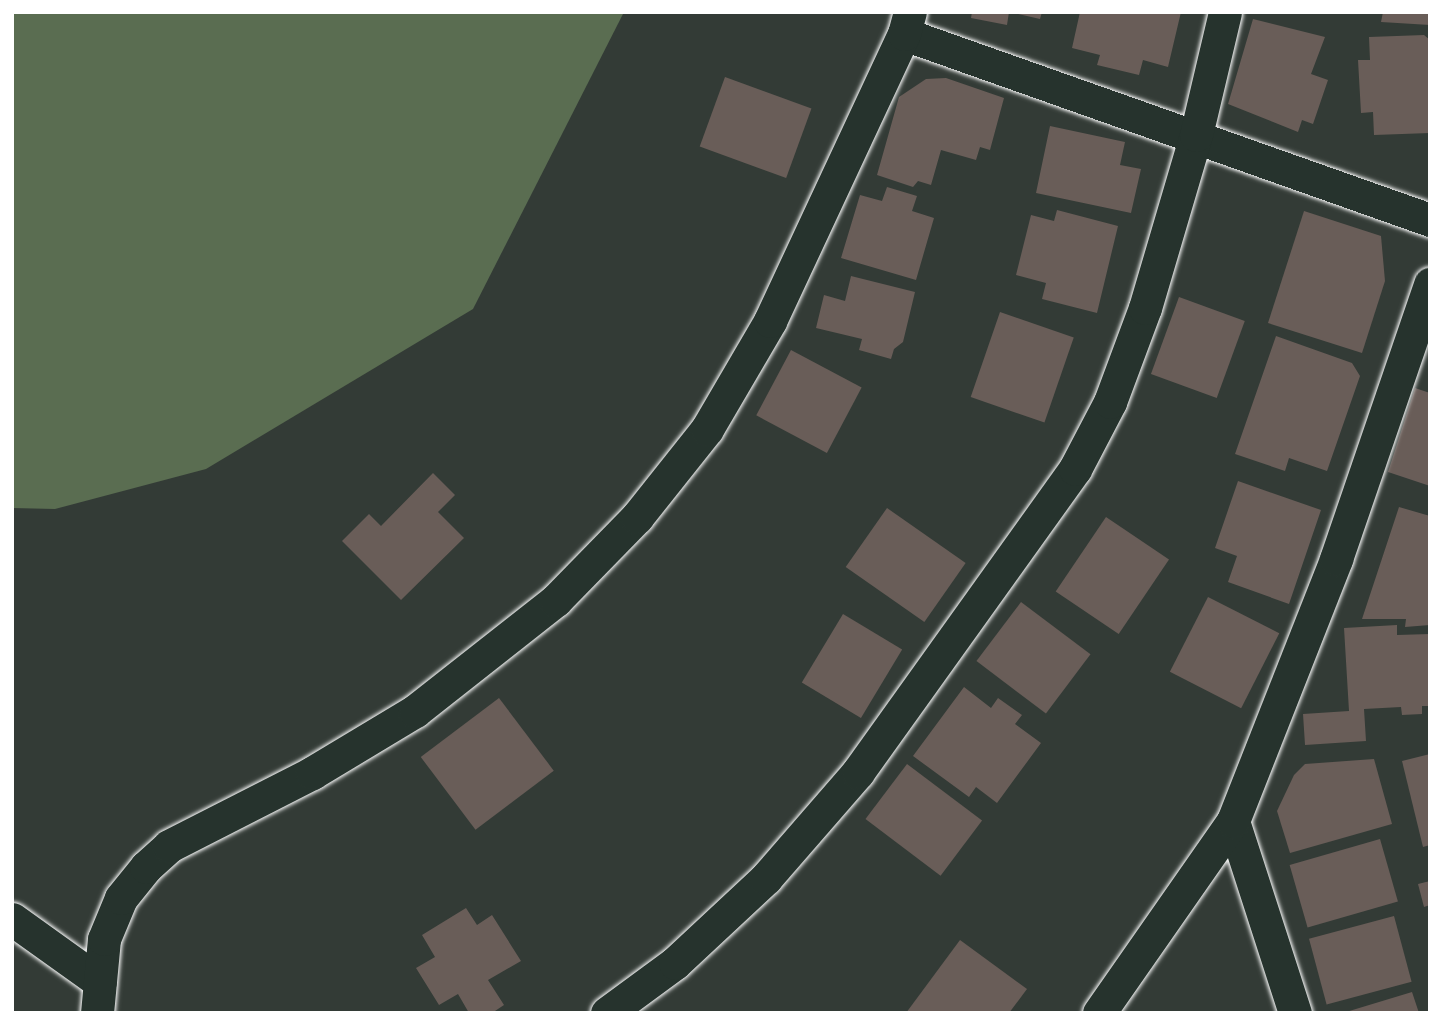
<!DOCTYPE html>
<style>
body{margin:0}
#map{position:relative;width:1442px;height:1025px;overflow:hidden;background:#333b36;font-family:Dekko,sans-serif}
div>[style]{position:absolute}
.green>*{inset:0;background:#5a6d51}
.building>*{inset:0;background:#695d58;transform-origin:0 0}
.roads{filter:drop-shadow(0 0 2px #fff) drop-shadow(0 0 2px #fff)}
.street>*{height:33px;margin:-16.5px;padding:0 16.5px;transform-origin:16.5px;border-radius:16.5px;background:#26332d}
span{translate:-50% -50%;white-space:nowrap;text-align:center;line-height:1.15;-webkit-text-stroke:5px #26332d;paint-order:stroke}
.frame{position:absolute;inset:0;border:14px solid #fff;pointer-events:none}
</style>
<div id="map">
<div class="green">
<i style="clip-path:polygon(12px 12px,624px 12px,473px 309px,206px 469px,55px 509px,12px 508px)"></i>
</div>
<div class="building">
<i style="clip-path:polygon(972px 12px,1009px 12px,1007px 25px,971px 18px)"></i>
<i style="clip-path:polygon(1010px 12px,1042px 12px,1040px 19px)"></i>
<i style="clip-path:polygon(1080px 12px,1181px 12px,1168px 67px,1143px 60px,1139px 75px,1097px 65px,1100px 55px,1072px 48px)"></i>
<i style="clip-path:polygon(1383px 12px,1430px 12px,1430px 25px,1381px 22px)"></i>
<i style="clip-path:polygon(1253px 19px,1325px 37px,1311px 74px,1328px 80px,1313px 124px,1302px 120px,1298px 132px,1228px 104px)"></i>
<i style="clip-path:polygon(1424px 35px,1430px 40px,1430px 133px,1374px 135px,1373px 112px,1361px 113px,1358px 60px,1370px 60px,1369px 37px)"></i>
<i style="left:725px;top:77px;width:92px;height:74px;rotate:20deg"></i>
<i style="clip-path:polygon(946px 78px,1004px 98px,990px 150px,980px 147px,976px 160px,941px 150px,931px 185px,918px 181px,913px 187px,877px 175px,899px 97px,926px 79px)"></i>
<i style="clip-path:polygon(1050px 126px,1125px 142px,1120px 165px,1141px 169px,1131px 213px,1036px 193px)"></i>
<i style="clip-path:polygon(887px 187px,917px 196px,912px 211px,934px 218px,916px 280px,841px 258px,860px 195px,882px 201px)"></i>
<i style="clip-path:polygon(1057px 210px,1118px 226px,1097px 313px,1042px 299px,1046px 283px,1016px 275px,1031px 215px,1054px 221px)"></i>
<i style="clip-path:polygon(1304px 211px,1381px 236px,1385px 281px,1362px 353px,1268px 323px)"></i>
<i style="clip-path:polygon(851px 276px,915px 292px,903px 342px,894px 349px,891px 359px,859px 350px,862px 339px,816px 328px,824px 295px,845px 301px)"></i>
<i style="left:1179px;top:297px;width:70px;height:82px;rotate:20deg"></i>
<i style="left:1000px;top:312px;width:78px;height:90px;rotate:19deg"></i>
<i style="clip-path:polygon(1276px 336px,1352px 363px,1360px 376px,1327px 471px,1289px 458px,1285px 471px,1235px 454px)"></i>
<i style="left:791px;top:350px;width:80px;height:74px;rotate:28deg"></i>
<i style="clip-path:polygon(1415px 388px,1430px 393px,1430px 486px,1388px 472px)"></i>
<i style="clip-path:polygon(433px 473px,455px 495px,438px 512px,464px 538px,401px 600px,342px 541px,369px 514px,381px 526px)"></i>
<i style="clip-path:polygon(1238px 481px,1321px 510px,1289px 604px,1228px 582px,1237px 556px,1215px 548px)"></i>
<i style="clip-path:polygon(1399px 507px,1430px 516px,1430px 625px,1405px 627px,1406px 619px,1362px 619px)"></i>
<i style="left:887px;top:508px;width:96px;height:72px;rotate:35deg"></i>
<i style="left:1106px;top:517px;width:76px;height:90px;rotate:34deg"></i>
<i style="left:1208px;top:597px;width:80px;height:84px;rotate:27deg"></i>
<i style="left:1021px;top:602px;width:87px;height:74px;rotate:37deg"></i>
<i style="left:843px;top:614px;width:69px;height:80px;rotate:31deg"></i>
<i style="clip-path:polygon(1397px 625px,1397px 635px,1430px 634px,1430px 706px,1422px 706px,1422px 714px,1402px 715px,1401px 707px,1364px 709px,1366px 741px,1305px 745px,1303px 714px,1349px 711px,1344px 628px)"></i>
<i style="clip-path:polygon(964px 687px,991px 708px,998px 698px,1022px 715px,1015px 724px,1041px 743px,997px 803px,976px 787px,969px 797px,913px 756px)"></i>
<i style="left:499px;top:698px;width:91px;height:98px;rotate:53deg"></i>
<i style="clip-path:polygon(1430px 754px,1430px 845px,1423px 847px,1402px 761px)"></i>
<i style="clip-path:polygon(1374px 759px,1392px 824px,1290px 853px,1277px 811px,1294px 775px,1305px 764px)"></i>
<i style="left:907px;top:764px;width:94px;height:69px;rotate:37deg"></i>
<i style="left:1380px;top:839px;width:65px;height:94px;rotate:74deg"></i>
<i style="clip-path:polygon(1430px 881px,1430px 905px,1424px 907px,1418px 884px)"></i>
<i style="clip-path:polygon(466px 908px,477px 925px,492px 915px,521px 961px,488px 980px,504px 1005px,492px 1013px,469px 1013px,458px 994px,439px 1005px,416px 968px,435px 957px,422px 935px)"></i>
<i style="left:1394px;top:916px;width:68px;height:88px;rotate:75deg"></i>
<i style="clip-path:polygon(960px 940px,1027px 989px,1009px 1013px,906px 1013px)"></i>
<i style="clip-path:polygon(1412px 992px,1419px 1013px,1346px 1013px,1346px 1012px)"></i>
</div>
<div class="roads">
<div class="street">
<i style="left:904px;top:34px;width:558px;rotate:19.47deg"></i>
<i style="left:1233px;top:821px;width:202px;rotate:72.1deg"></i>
<i style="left:12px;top:919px;width:108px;rotate:35.6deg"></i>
<i style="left:97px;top:1013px;width:74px;rotate:-84.6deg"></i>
<i style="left:104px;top:939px;width:44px;rotate:-67.5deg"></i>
<i style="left:121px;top:898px;width:40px;rotate:-51deg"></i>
<i style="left:146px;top:867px;width:31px;rotate:-42deg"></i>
<i style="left:169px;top:846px;width:161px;rotate:-27deg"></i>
<i style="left:312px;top:773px;width:120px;rotate:-31deg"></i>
<i style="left:415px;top:711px;width:179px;rotate:-38.2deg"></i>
<i style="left:556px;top:600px;width:116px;rotate:-45.7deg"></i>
<i style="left:637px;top:517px;width:112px;rotate:-51.5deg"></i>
<i style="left:707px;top:429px;width:125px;rotate:-59.7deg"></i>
<i style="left:770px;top:321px;width:317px;rotate:-65deg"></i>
<i style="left:904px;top:34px;width:23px;rotate:-75deg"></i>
<i style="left:607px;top:1013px;width:84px;rotate:-36.3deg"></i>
<i style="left:675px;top:963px;width:125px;rotate:-43deg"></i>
<i style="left:766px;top:878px;width:140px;rotate:-49deg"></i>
<i style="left:858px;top:772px;width:373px;rotate:-54.4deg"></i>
<i style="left:1075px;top:469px;width:76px;rotate:-62.4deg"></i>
<i style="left:1110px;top:402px;width:100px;rotate:-69.6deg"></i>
<i style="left:1145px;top:308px;width:180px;rotate:-73.6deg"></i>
<i style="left:1196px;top:135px;width:126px;rotate:-76.7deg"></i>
<i style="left:1099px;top:1013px;width:234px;rotate:-55.1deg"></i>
<i style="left:1233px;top:821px;width:282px;rotate:-68.5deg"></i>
<i style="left:1336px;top:559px;width:291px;rotate:-71.1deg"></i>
</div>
</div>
<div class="frame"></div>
</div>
